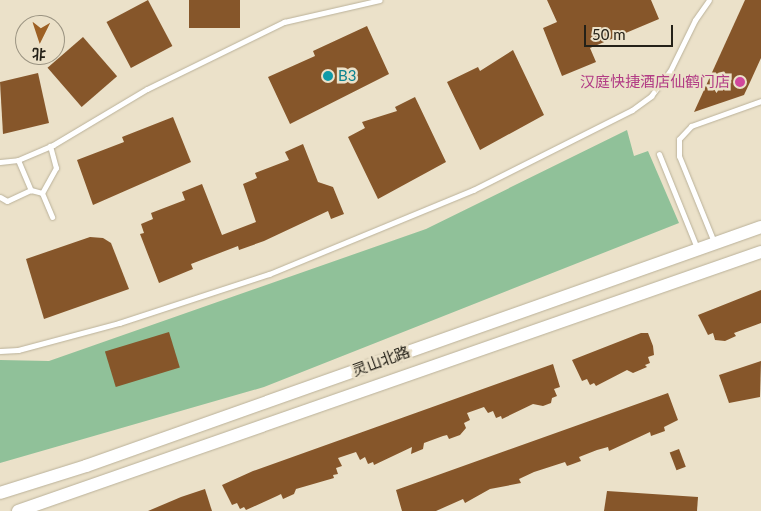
<!DOCTYPE html>
<meta charset="utf-8">
<style>
body{margin:0}
#map{position:relative;width:761px;height:511px;overflow:hidden;background:#ebe1c9;font-family:Lato,"Noto Sans SC",sans-serif}
div>[style]{position:absolute}
.green>*{inset:0;background:#90c199}
.building>*{inset:0;background:#86562a;transform-origin:0 0}
.roads{filter:drop-shadow(0 0 1px #bab199) drop-shadow(0 0 1px #bab199)}
.service>*{height:5px;margin:-2.5px;padding:0 2.5px;transform-origin:2.5px;border-radius:2.5px;background:#fff}
.tertiary>*{height:12px;margin:-6px;padding:0 6px;transform-origin:6px;border-radius:6px;background:#fff}
.dots>*{width:14px;height:14px;translate:-50% -50%;box-sizing:border-box;border:2px solid #ebe1c9;border-radius:50%}
span{translate:-50% -50%;white-space:nowrap;text-align:center;line-height:1.15;-webkit-text-stroke:5px #ebe1c9;paint-order:stroke}
.culture-label{font-size:15px;color:#0d838f}
.left{translate:0 -50%;text-align:left}
.hotel-label{font-size:15px;color:#b23c85}
.right{translate:-100% -50%;text-align:right}
.street-label{font-size:15px;color:#242118}
.north{position:absolute;left:15px;top:15px;width:50px;height:50px;box-sizing:border-box;background:#ebe1c9;border:1px solid #9b9482;border-radius:50%;rotate:184deg;font-size:14px;font-weight:700;line-height:20px;text-align:center;color:#242118}
.north::after{content:'';display:block;margin:auto;width:18px;height:22px;background:#9d6024;clip-path:polygon(50% 0,100% 100%,50% 72%,0 100%)}
.scale{position:absolute;left:584px;top:25px;width:89px;height:22px;box-sizing:border-box;border:2px solid #242118;border-top:0;padding-left:6px;font-size:15px;line-height:18px;white-space:nowrap;color:#242118;-webkit-text-stroke:4px #ebe1c9;paint-order:stroke}
</style>
<div id="map">
<div class="green">
<i style="clip-path:polygon(627px 130px,634px 156px,648px 151px,679px 223px,264px 387px,0 463px,0 360px,49px 361px,426px 229px)"></i>
</div>
<div class="building">
<i style="left:148px;top:0;width:52px;height:47px;rotate:62deg"></i>
<i style="left:189px;top:0;width:51px;height:28px"></i>
<i style="clip-path:polygon(547px 0,651px 0,659px 19px,590px 48px,596px 62px,562px 76px,543px 28px,557px 22px)"></i>
<i style="clip-path:polygon(745px 0,761px 0,761px 58px,751px 80px,744px 95px,694px 112px)"></i>
<i style="clip-path:polygon(367px 26px,389px 74px,290px 124px,268px 77px,315px 56px,313px 51px)"></i>
<i style="left:83px;top:37px;width:52px;height:47px;rotate:49deg"></i>
<i style="clip-path:polygon(513px 50px,544px 115px,480px 150px,447px 82px,478px 67px,480px 71px)"></i>
<i style="clip-path:polygon(38px 73px,49px 123px,3px 134px,0 82px)"></i>
<i style="clip-path:polygon(415px 97px,446px 162px,378px 199px,348px 137px,365px 128px,362px 122px,397px 111px,395px 107px)"></i>
<i style="clip-path:polygon(173px 117px,191px 162px,93px 205px,77px 160px,124px 142px,122px 137px)"></i>
<i style="clip-path:polygon(303px 144px,318px 182px,333px 187px,344px 214px,331px 219px,328px 211px,264px 241px,239px 250px,238px 246px,191px 264px,193px 269px,159px 283px,140px 234px,144px 233px,141px 224px,153px 219px,151px 213px,185px 200px,182px 192px,202px 184px,222px 235px,256px 222px,243px 184px,257px 178px,255px 173px,289px 160px,285px 152px)"></i>
<i style="clip-path:polygon(90px 237px,103px 238px,111px 243px,129px 289px,44px 319px,26px 259px)"></i>
<i style="clip-path:polygon(761px 290px,761px 323px,734px 333px,736px 336px,725px 341px,715px 340px,713px 333px,708px 335px,698px 315px)"></i>
<i style="left:169px;top:332px;width:37px;height:67px;rotate:73deg"></i>
<i style="clip-path:polygon(641px 333px,648px 333px,653px 346px,654px 355px,648px 357px,650px 363px,645px 365px,647px 367px,633px 373px,627px 370px,596px 386px,594px 383px,590px 385px,587px 379px,582px 381px,572px 360px)"></i>
<i style="clip-path:polygon(761px 361px,760px 397px,729px 403px,719px 375px)"></i>
<i style="clip-path:polygon(553px 364px,560px 387px,554px 389px,557px 396px,552px 398px,551px 403px,543px 406px,533px 404px,502px 419px,501px 416px,496px 418px,493px 411px,488px 413px,484px 407px,467px 413px,470px 420px,464px 423px,466px 428px,460px 435px,449px 439px,447px 435px,443px 436px,424px 443px,423px 449px,411px 454px,412px 447px,374px 465px,373px 462px,368px 464px,365px 457px,360px 460px,356px 452px,338px 458px,342px 466px,336px 468px,338px 474px,333px 475px,334px 478px,296px 489px,294px 494px,283px 499px,281px 494px,277px 496px,246px 510px,244px 507px,240px 509px,237px 503px,232px 505px,222px 485px,253px 471px)"></i>
<i style="clip-path:polygon(668px 393px,678px 420px,664px 427px,665px 431px,651px 436px,650px 432px,609px 451px,608px 447px,597px 450px,579px 457px,581px 461px,570px 465px,567px 466px,565px 462px,534px 472px,519px 479px,521px 483px,490px 489px,465px 503px,463px 499px,436px 511px,402px 511px,396px 490px)"></i>
<i style="left:679px;top:449px;width:19px;height:10px;rotate:69deg"></i>
<i style="clip-path:polygon(205px 489px,212px 511px,148px 511px,181px 497px)"></i>
<i style="clip-path:polygon(607px 491px,698px 497px,697px 511px,604px 511px)"></i>
</div>
<div class="roads">
<div class="service">
<i style="left:659px;top:154px;width:101px;rotate:68deg"></i>
<i style="left:18px;top:160px;width:33px;rotate:67deg"></i>
<i style="left:31px;top:190px;width:11px;rotate:15deg"></i>
<i style="left:42px;top:193px;width:26px;rotate:67deg"></i>
<i style="left:0;top:162px;width:18px;rotate:-6deg"></i>
<i style="left:18px;top:160px;width:38px;rotate:-23deg"></i>
<i style="left:53px;top:145px;width:109px;rotate:-30.8deg"></i>
<i style="left:147px;top:89px;width:153px;rotate:-26.1deg"></i>
<i style="left:284px;top:22px;width:98px;rotate:-12.9deg"></i>
<i style="left:42px;top:193px;width:29px;rotate:-61deg"></i>
<i style="left:56px;top:168px;width:23px;rotate:-105deg"></i>
<i style="left:0;top:197px;width:8px;rotate:30deg"></i>
<i style="left:7px;top:201px;width:26px;rotate:-25deg"></i>
<i style="left:714px;top:242px;width:93px;rotate:-112.1deg"></i>
<i style="left:679px;top:156px;width:17px;rotate:-90deg"></i>
<i style="left:679px;top:139px;width:18px;rotate:-47deg"></i>
<i style="left:691px;top:126px;width:74px;rotate:-19.7deg"></i>
<i style="left:0;top:351px;width:18px;rotate:-3deg"></i>
<i style="left:18px;top:350px;width:105px;rotate:-15deg"></i>
<i style="left:119px;top:323px;width:158px;rotate:-18.1deg"></i>
<i style="left:269px;top:274px;width:221px;rotate:-22.4deg"></i>
<i style="left:473px;top:190px;width:178px;rotate:-26.7deg"></i>
<i style="left:632px;top:110px;width:24px;rotate:-36deg"></i>
<i style="left:651px;top:96px;width:31px;rotate:-53deg"></i>
<i style="left:670px;top:71px;width:57px;rotate:-63.9deg"></i>
<i style="left:695px;top:20px;width:24px;rotate:-55deg"></i>
</div>
<div class="tertiary">
<i style="left:0;top:493px;width:90px;rotate:-17.4deg"></i>
<i style="left:86px;top:466px;width:716px;rotate:-19.5deg"></i>
<i style="left:18px;top:511px;width:787px;rotate:-19.22deg"></i>
</div>
</div>
<div class="dots">
<i style="left:328px;top:76px;background:#0f9aa8"></i>
<i style="left:740px;top:82px;background:#d1479c"></i>
</div>
<div class="culture-label">
<span class="left" style="left:338px;top:76px">B3</span>
</div>
<div class="hotel-label">
<span class="right" style="left:730px;top:82px">汉庭快捷酒店仙鹤门店</span>
</div>
<div class="street-label">
<span style="left:381px;top:361px;rotate:-20deg">灵山北路</span>
</div>
<div class="north">北</div>
<div class="scale">50 m</div>
</div>
